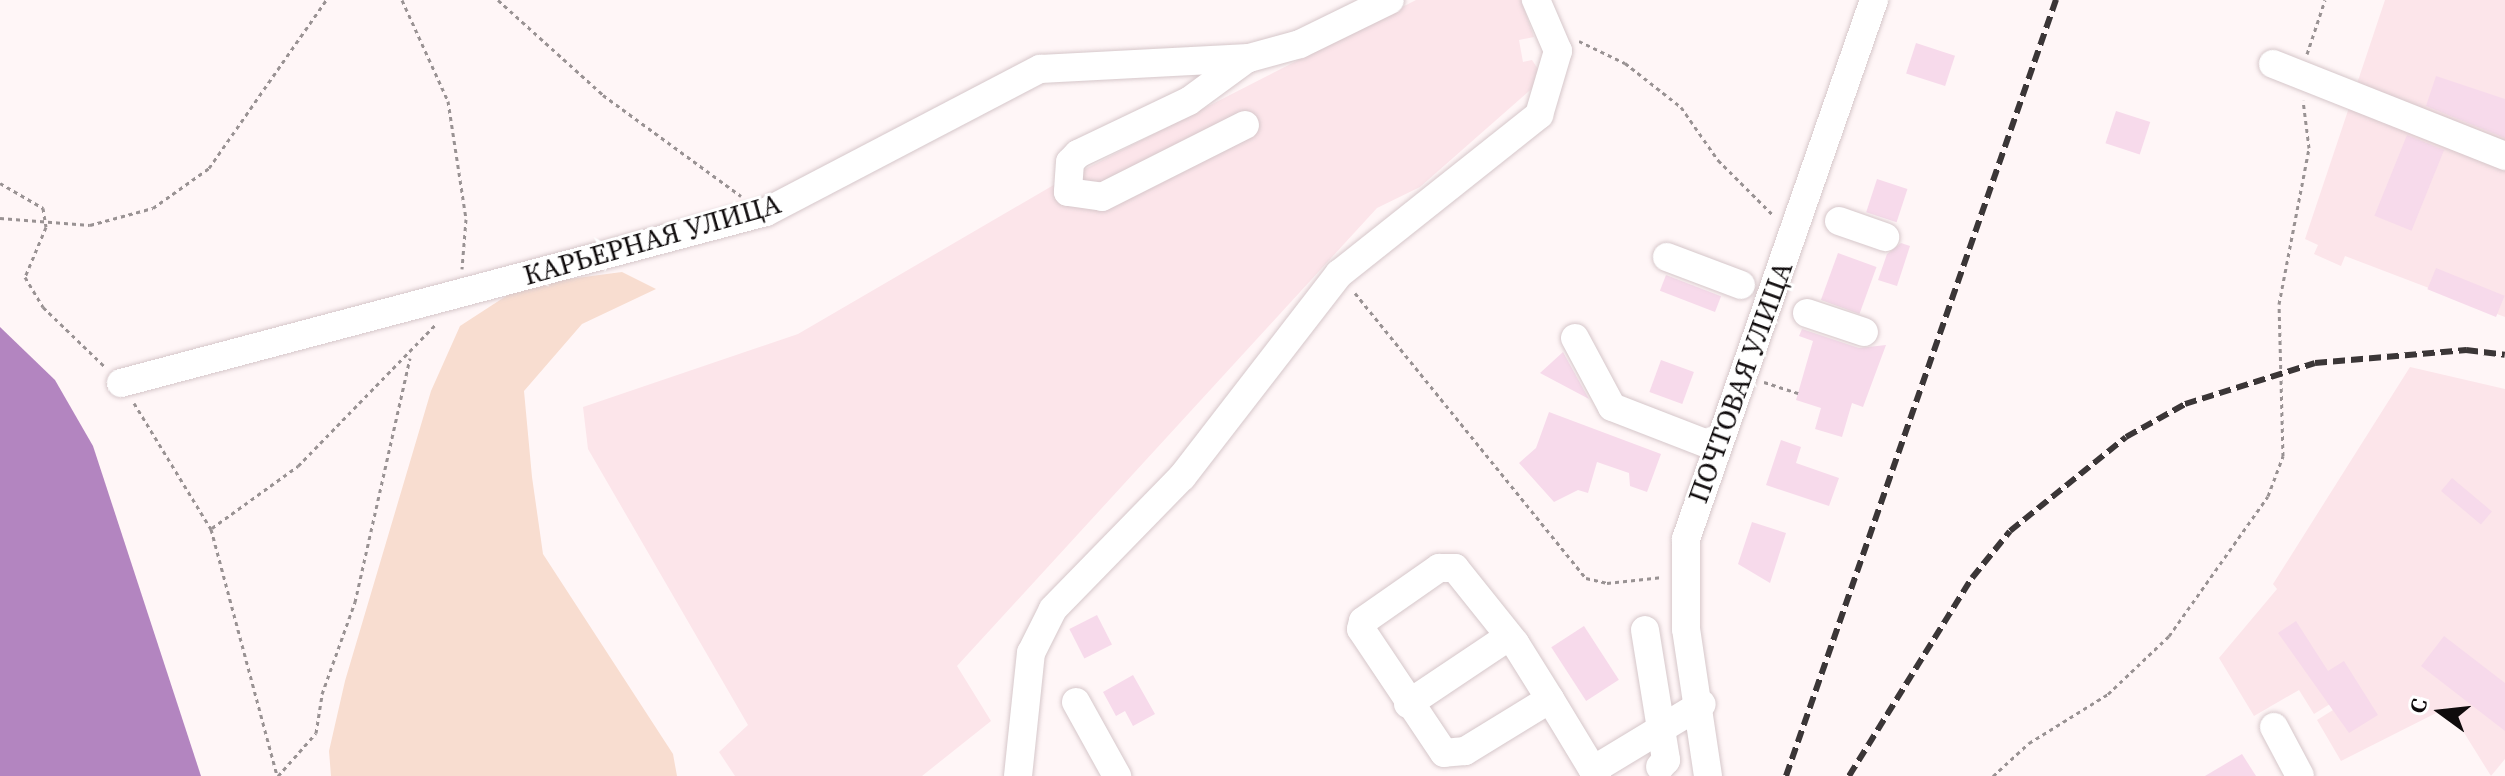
<!DOCTYPE html>
<meta charset="utf-8">
<style>
body{margin:0}
#map{position:relative;width:2505px;height:776px;overflow:hidden;background:#fff6f7;font-family:"Source Serif 4",serif}
div>[style]{position:absolute}
.built>*{inset:0;background:#fce5ea}
.green>*{inset:0;background:#f8ddd0}
.water>*{inset:0;background:#b385c0}
.building>*{inset:0;background:#f7daeb;transform-origin:0 0}
.path>*{height:3px;margin-top:-1.5px;transform-origin:0;background:repeating-linear-gradient(90deg,#999293 0 4px,transparent 0 8px)}
.roads{filter:drop-shadow(0 0 2px #d6c7ca) drop-shadow(0 0 2px #d6c7ca)}
.minor>*{height:28px;margin:-14px;padding:0 14px;transform-origin:14px;border-radius:14px;background:#fff}
.rail>*{height:6px;margin-top:-3px;transform-origin:0;background:repeating-linear-gradient(90deg,#3b3637 0 12px,transparent 0 18px)}
span{translate:-50% -50%;white-space:nowrap;text-align:center;line-height:1.15;-webkit-text-stroke:6px #fff;paint-order:stroke}
.street-label{font-size:28px;color:#0f0b0c}
.north{position:absolute;left:2401px;top:672px;width:80px;height:80px;-webkit-text-stroke:6px #fff;paint-order:stroke;rotate:285deg;font-size:22px;font-weight:700;line-height:32px;text-align:center;color:#0f0b0c}
.north::after{content:'';display:block;margin:auto;width:28px;height:36px;background:#0f0b0c;clip-path:polygon(50% 0,100% 100%,50% 72%,0 100%)}
</style>
<div id="map">
<div class="built">
<i style="clip-path:polygon(1416px 0,1521px 0,1534px 37px,1519px 40px,1523px 62px,1532px 60px,1544px 78px,1420px 187px,1377px 208px,957px 666px,991px 721px,922px 776px,735px 776px,719px 752px,748px 725px,588px 449px,583px 407px,798px 334px,1052px 186px)"></i>
<i style="clip-path:polygon(2385px 0,2505px 0,2505px 317px,2345px 256px,2341px 266px,2314px 254px,2318px 245px,2305px 239px)"></i>
<i style="clip-path:polygon(2410px 367px,2505px 389px,2505px 759px,2491px 776px,2448px 707px,2341px 761px,2317px 720px,2333px 710px,2330px 704px,2314px 714px,2299px 690px,2254px 716px,2219px 658px,2277px 589px,2273px 584px)"></i>
</div>
<div class="green">
<i style="clip-path:polygon(622px 272px,656px 289px,582px 324px,524px 391px,532px 477px,543px 554px,673px 754px,677px 776px,331px 776px,329px 751px,345px 681px,431px 391px,460px 326px,523px 285px)"></i>
</div>
<div class="water">
<i style="clip-path:polygon(0 327px,55px 380px,93px 446px,201px 776px,0 776px)"></i>
</div>
<div class="building">
<i style="left:1916px;top:43px;width:41px;height:32px;rotate:18deg"></i>
<i style="clip-path:polygon(2436px 76px,2505px 99px,2505px 138px,2426px 106px)"></i>
<i style="left:2116px;top:111px;width:36px;height:34px;rotate:18deg"></i>
<i style="left:2407px;top:135px;width:40px;height:87px;rotate:22deg"></i>
<i style="left:1877px;top:179px;width:32px;height:35px;rotate:18deg"></i>
<i style="clip-path:polygon(1901px 243px,1910px 246px,1897px 286px,1878px 280px,1887px 254px)"></i>
<i style="left:1838px;top:253px;width:41px;height:50px;rotate:20deg"></i>
<i style="left:2436px;top:268px;width:74px;height:23px;rotate:22deg"></i>
<i style="left:1666px;top:275px;width:59px;height:17px;rotate:21deg"></i>
<i style="clip-path:polygon(1802px 329px,1859px 348px,1886px 345px,1863px 407px,1852px 403px,1842px 437px,1815px 429px,1821px 408px,1796px 400px,1813px 341px,1799px 336px)"></i>
<i style="clip-path:polygon(1563px 352px,1589px 399px,1540px 373px)"></i>
<i style="left:1661px;top:360px;width:35px;height:34px;rotate:20deg"></i>
<i style="clip-path:polygon(1549px 412px,1661px 454px,1647px 492px,1630px 486px,1629px 473px,1597px 462px,1588px 493px,1578px 490px,1554px 502px,1519px 463px,1536px 448px)"></i>
<i style="clip-path:polygon(1781px 440px,1801px 447px,1796px 463px,1839px 478px,1829px 506px,1766px 485px)"></i>
<i style="left:2452px;top:478px;width:52px;height:17px;rotate:40deg"></i>
<i style="clip-path:polygon(1752px 522px,1786px 533px,1770px 583px,1738px 564px)"></i>
<i style="left:1097px;top:615px;width:33px;height:31px;rotate:63deg"></i>
<i style="clip-path:polygon(2296px 621px,2328px 671px,2344px 661px,2378px 715px,2349px 733px,2278px 633px)"></i>
<i style="left:1584px;top:626px;width:64px;height:39px;rotate:57deg"></i>
<i style="clip-path:polygon(2444px 636px,2505px 683px,2505px 731px,2421px 666px)"></i>
<i style="clip-path:polygon(1133px 675px,1155px 714px,1133px 726px,1125px 711px,1116px 716px,1103px 692px)"></i>
<i style="clip-path:polygon(2242px 754px,2256px 776px,2205px 776px)"></i>
</div>
<div class="path">
<i style="left:402px;top:0;width:111px;rotate:65.5deg"></i>
<i style="left:448px;top:101px;width:119px;rotate:81.3deg"></i>
<i style="left:466px;top:219px;width:50px;rotate:94.6deg"></i>
<i style="left:498px;top:0;width:142px;rotate:42.1deg"></i>
<i style="left:603px;top:95px;width:171px;rotate:36.2deg"></i>
<i style="left:1579px;top:41px;width:51px;rotate:25.6deg"></i>
<i style="left:1625px;top:63px;width:71px;rotate:38.2deg"></i>
<i style="left:1681px;top:107px;width:65px;rotate:55.1deg"></i>
<i style="left:1718px;top:160px;width:78px;rotate:45deg"></i>
<i style="left:2307px;top:54px;width:57px;rotate:-71.6deg"></i>
<i style="left:0;top:183px;width:50px;rotate:30.2deg"></i>
<i style="left:43px;top:208px;width:19px;rotate:81deg"></i>
<i style="left:46px;top:227px;width:54px;rotate:112.8deg"></i>
<i style="left:25px;top:277px;width:35px;rotate:59deg"></i>
<i style="left:43px;top:307px;width:85px;rotate:44deg"></i>
<i style="left:0;top:218px;width:90px;rotate:4.4deg"></i>
<i style="left:90px;top:225px;width:65px;rotate:-15.1deg"></i>
<i style="left:153px;top:208px;width:69px;rotate:-35.5deg"></i>
<i style="left:209px;top:168px;width:205px;rotate:-55.1deg"></i>
<i style="left:1355px;top:293px;width:367px;rotate:51deg"></i>
<i style="left:1586px;top:578px;width:22px;rotate:13deg"></i>
<i style="left:1607px;top:583px;width:56px;rotate:-6.1deg"></i>
<i style="left:1764px;top:382px;width:36px;rotate:18deg"></i>
<i style="left:134px;top:403px;width:148px;rotate:58.6deg"></i>
<i style="left:211px;top:529px;width:256px;rotate:75deg"></i>
<i style="left:212px;top:528px;width:106px;rotate:-35.8deg"></i>
<i style="left:298px;top:466px;width:198px;rotate:-45.8deg"></i>
<i style="left:278px;top:776px;width:57px;rotate:-48.5deg"></i>
<i style="left:316px;top:733px;width:39px;rotate:-81deg"></i>
<i style="left:322px;top:694px;width:98px;rotate:-70.3deg"></i>
<i style="left:355px;top:602px;width:250px;rotate:-77.3deg"></i>
<i style="left:1993px;top:776px;width:49px;rotate:-42.5deg"></i>
<i style="left:2029px;top:743px;width:93px;rotate:-31.8deg"></i>
<i style="left:2108px;top:694px;width:84px;rotate:-43.6deg"></i>
<i style="left:2169px;top:636px;width:171px;rotate:-54.7deg"></i>
<i style="left:2268px;top:496px;width:43px;rotate:-69.4deg"></i>
<i style="left:2283px;top:456px;width:152px;rotate:-91.5deg"></i>
<i style="left:2279px;top:304px;width:159px;rotate:-79.1deg"></i>
<i style="left:2309px;top:148px;width:48px;rotate:-97.1deg"></i>
</div>
<div class="roads">
<div class="minor">
<i style="left:1245px;top:60px;width:69px;rotate:143.8deg"></i>
<i style="left:1189px;top:101px;width:123px;rotate:154.5deg"></i>
<i style="left:1078px;top:154px;width:11px;rotate:135deg"></i>
<i style="left:1070px;top:162px;width:30px;rotate:94deg"></i>
<i style="left:1068px;top:192px;width:34px;rotate:8deg"></i>
<i style="left:1102px;top:197px;width:160px;rotate:-26.7deg"></i>
<i style="left:2273px;top:64px;width:250px;rotate:21.6deg"></i>
<i style="left:1839px;top:221px;width:49px;rotate:19.2deg"></i>
<i style="left:1667px;top:257px;width:79px;rotate:20.7deg"></i>
<i style="left:1807px;top:313px;width:60px;rotate:18.4deg"></i>
<i style="left:1575px;top:338px;width:78px;rotate:61.8deg"></i>
<i style="left:1612px;top:407px;width:110px;rotate:21.2deg"></i>
<i style="left:121px;top:383px;width:667px;rotate:-14.85deg"></i>
<i style="left:766px;top:212px;width:309px;rotate:-27.6deg"></i>
<i style="left:1040px;top:69px;width:209px;rotate:-3deg"></i>
<i style="left:1249px;top:58px;width:53px;rotate:-15.4deg"></i>
<i style="left:1300px;top:44px;width:100px;rotate:-26.1deg"></i>
<i style="left:1645px;top:630px;width:132px;rotate:80.8deg"></i>
<i style="left:1666px;top:760px;width:9px;rotate:131deg"></i>
<i style="left:1550px;top:699px;width:100px;rotate:148.5deg"></i>
<i style="left:1465px;top:751px;width:21px;rotate:175deg"></i>
<i style="left:1444px;top:753px;width:149px;rotate:-123.8deg"></i>
<i style="left:1361px;top:629px;width:8px;rotate:-76deg"></i>
<i style="left:1363px;top:621px;width:93px;rotate:-34.9deg"></i>
<i style="left:1439px;top:568px;width:16px"></i>
<i style="left:1455px;top:568px;width:96px;rotate:51.3deg"></i>
<i style="left:1515px;top:643px;width:66px;rotate:58deg"></i>
<i style="left:1550px;top:699px;width:83px;rotate:58.8deg"></i>
<i style="left:1593px;top:770px;width:7px;rotate:56deg"></i>
<i style="left:1076px;top:702px;width:85px;rotate:61deg"></i>
<i style="left:1408px;top:704px;width:120px;rotate:-33.8deg"></i>
<i style="left:2274px;top:727px;width:55px;rotate:62deg"></i>
<i style="left:1593px;top:770px;width:127px;rotate:-31.2deg"></i>
<i style="left:1018px;top:776px;width:124px;rotate:-84deg"></i>
<i style="left:1031px;top:653px;width:49px;rotate:-63.4deg"></i>
<i style="left:1053px;top:609px;width:185px;rotate:-45.7deg"></i>
<i style="left:1182px;top:477px;width:257px;rotate:-52.3deg"></i>
<i style="left:1339px;top:274px;width:256px;rotate:-38.5deg"></i>
<i style="left:1539px;top:115px;width:67px;rotate:-73.5deg"></i>
<i style="left:1558px;top:51px;width:56px;rotate:-113.3deg"></i>
<i style="left:1708px;top:776px;width:149px;rotate:-98.5deg"></i>
<i style="left:1686px;top:629px;width:90px;rotate:-90deg"></i>
<i style="left:1686px;top:539px;width:571px;rotate:-70.77deg"></i>
</div>
</div>
<div class="rail">
<i style="left:1786px;top:776px;width:822px;rotate:-70.82deg"></i>
<i style="left:1849px;top:776px;width:233px;rotate:-58.2deg"></i>
<i style="left:1972px;top:578px;width:60px;rotate:-51deg"></i>
<i style="left:2010px;top:531px;width:149px;rotate:-39deg"></i>
<i style="left:2126px;top:437px;width:68px;rotate:-29.2deg"></i>
<i style="left:2185px;top:404px;width:136px;rotate:-17.5deg"></i>
<i style="left:2315px;top:363px;width:152px;rotate:-4.9deg"></i>
<i style="left:2466px;top:350px;width:39px;rotate:7deg"></i>
</div>
<div class="street-label">
<span style="left:652px;top:239px;rotate:-16deg">КАРЬЕРНАЯ УЛИЦА</span>
<span style="left:1740px;top:382px;rotate:-70deg">ПОЧТОВАЯ УЛИЦА</span>
</div>
<div class="north">С</div>
</div>
